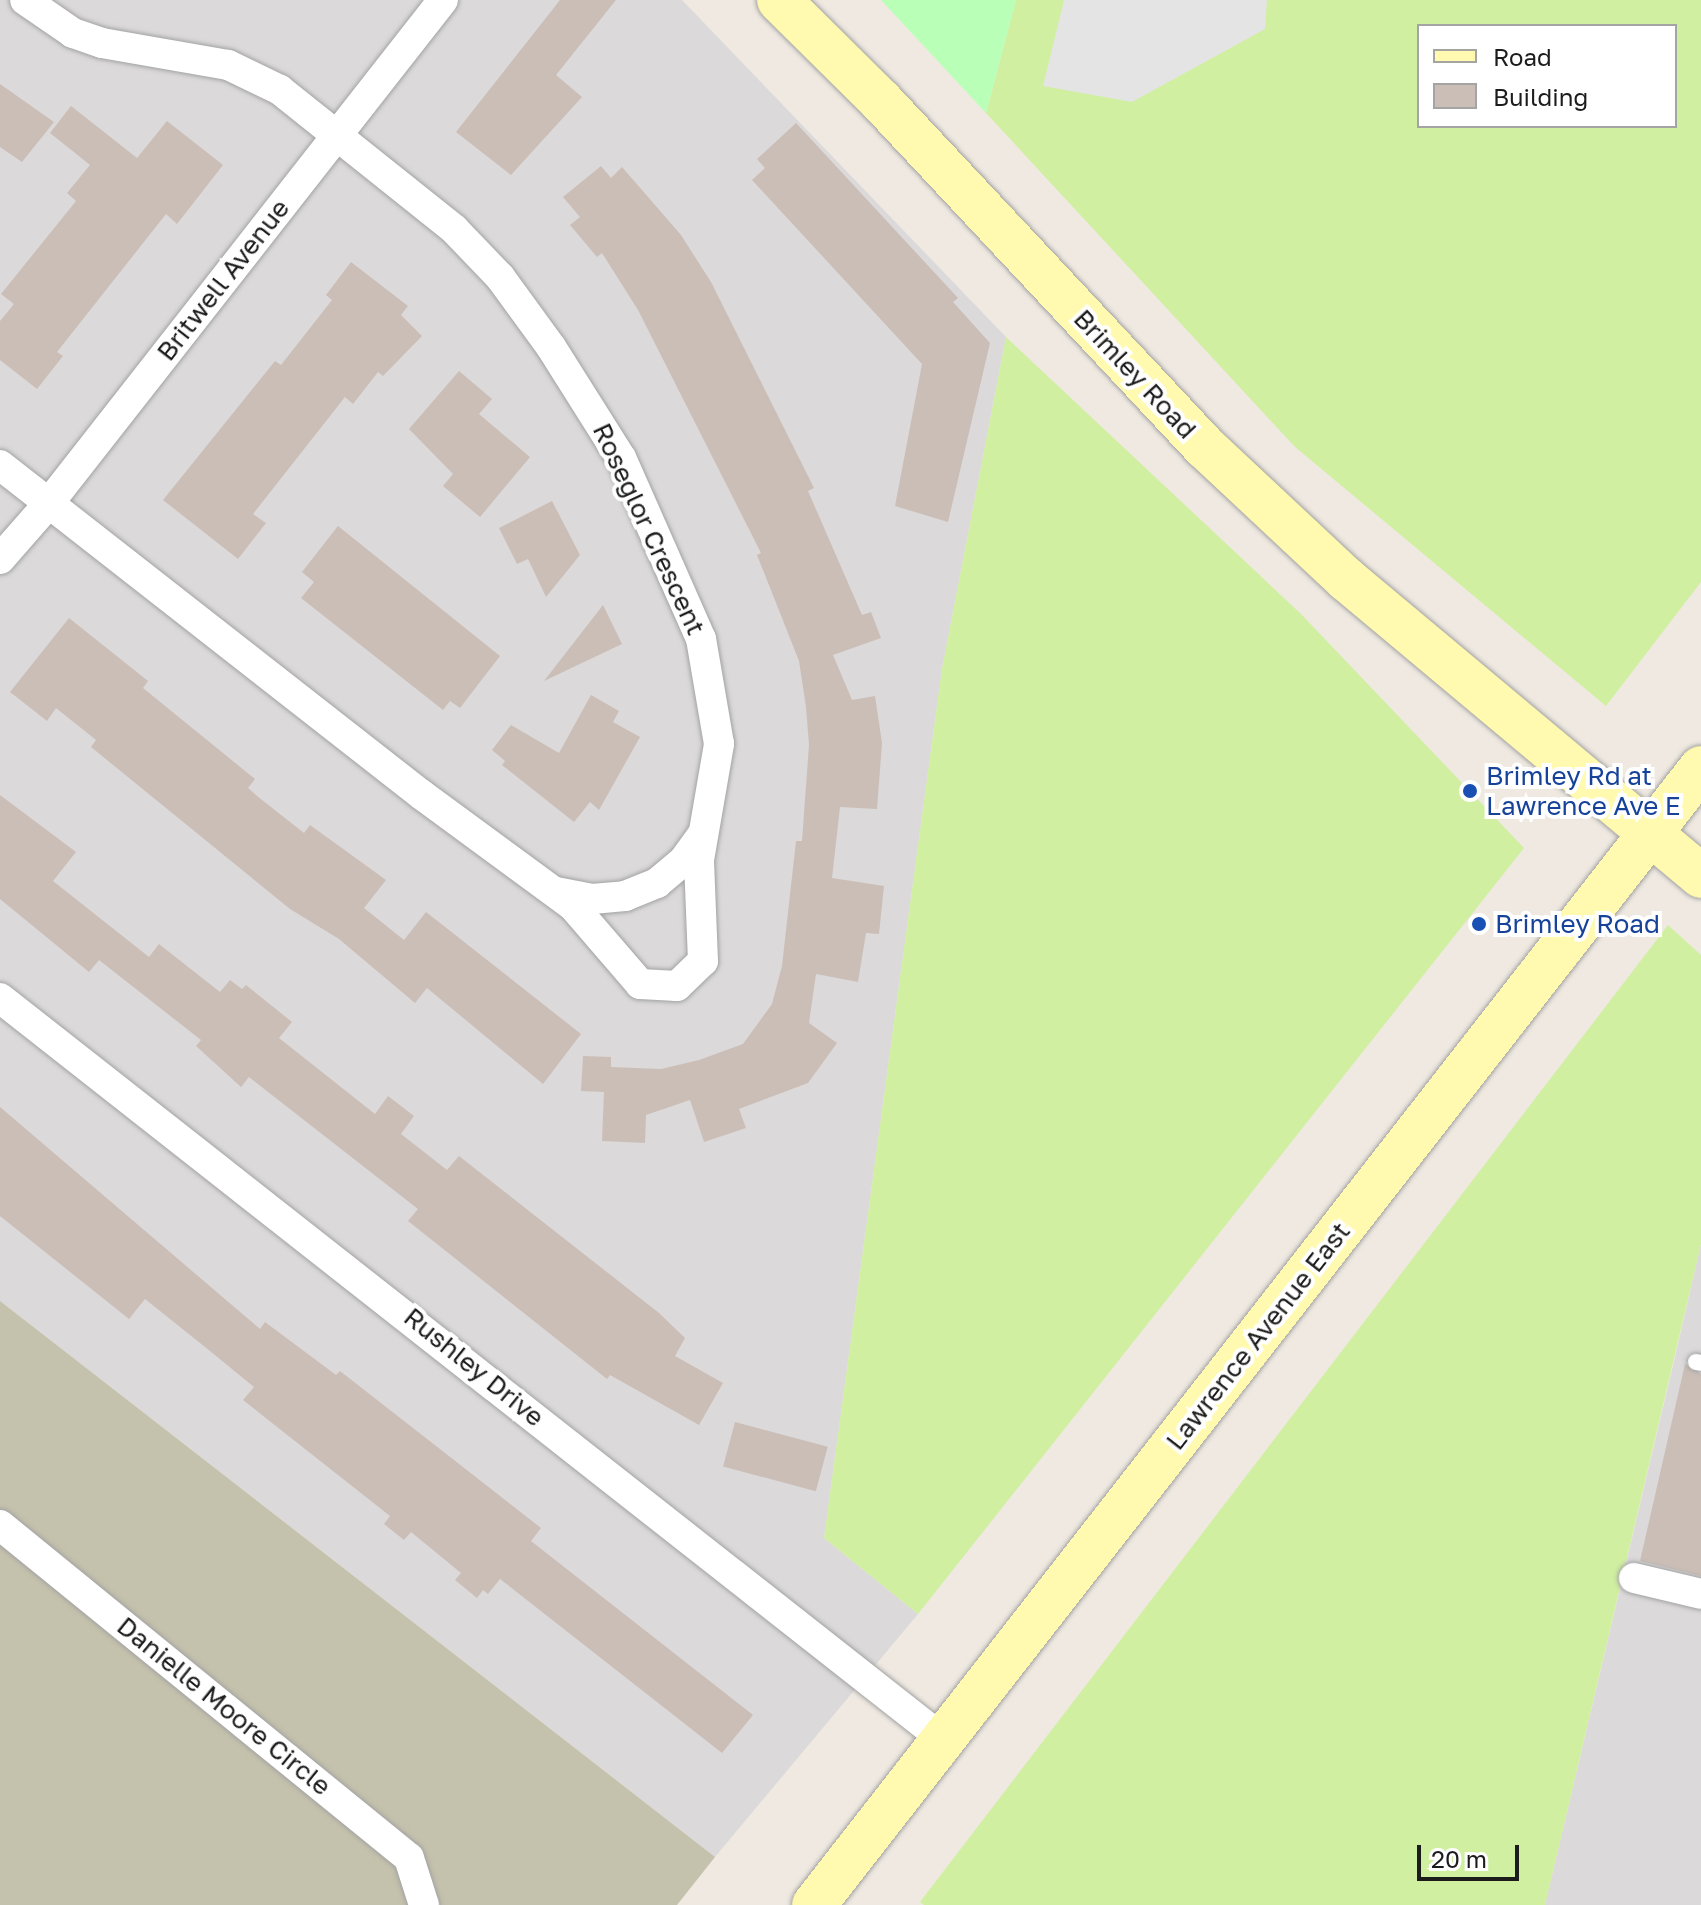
<!DOCTYPE html>
<style>
body{margin:0}
#map{position:relative;width:1701px;height:1905px;overflow:hidden;background:#efe9e1;font-family:"Golos Text",sans-serif}
div>[style]{position:absolute}
.residential>*{inset:0;background:#dbd9d9}
.construction>*{inset:0;background:#c4c1ac}
.grass>*{inset:0;background:#d0efa1}
.park>*{inset:0;background:#baffb8}
.parking>*{inset:0;background:#e4e4e4}
.building>*{inset:0;background:#cbbeb7;transform-origin:0 0}
.roads{filter:drop-shadow(0 0 2px #a3a3a3) drop-shadow(0 0 2px #a3a3a3)}
.lane>*{height:16px;margin:-8px;padding:0 8px;transform-origin:8px;border-radius:8px;background:#fff}
.street>*{height:30px;margin:-15px;padding:0 15px;transform-origin:15px;border-radius:15px;background:#fff}
.secondary>*{height:44px;margin:-22px;padding:0 22px;transform-origin:22px;border-radius:22px;background:#fffaaf}
.dots>*{width:22px;height:22px;translate:-50% -50%;box-sizing:border-box;border:4px solid #fff;border-radius:50%}
span{translate:-50% -50%;white-space:nowrap;text-align:center;line-height:1.15;-webkit-text-stroke:8px #fff;paint-order:stroke}
.street-label{font-size:26px;color:#1c1c1c}
.transit-label{font-size:26px;color:#164399}
.left{translate:0 -50%;text-align:left}
.legend{position:absolute;left:1417px;top:24px;width:260px;height:104px;box-sizing:border-box;background:#fff;border:2px solid #a4a4a4;margin:0;padding:10px 14px;list-style:none;font-size:24px;color:#1c1c1c}
.legend li{display:flex;align-items:center;gap:16px;height:40px}
.legend b{width:40px;border:2px solid #a4a4a4}
.scale{position:absolute;left:1417px;top:1845px;width:102px;height:36px;box-sizing:border-box;border:4px solid #1c1c1c;border-top:0;padding-left:10px;font-size:24px;line-height:28px;white-space:nowrap;color:#1c1c1c;-webkit-text-stroke:6px #fff;paint-order:stroke}
</style>
<div id="map">
<div class="residential">
<i style="clip-path:polygon(0 0,682px 0,1006px 337px,942px 669px,824px 1538px,918px 1614px,715px 1857px,0 1301px)"></i>
<i style="clip-path:polygon(1701px 1244px,1701px 1905px,1545px 1905px,1676px 1353px)"></i>
</div>
<div class="construction">
<i style="clip-path:polygon(0 1301px,715px 1857px,677px 1905px,0 1905px)"></i>
</div>
<div class="grass">
<i style="clip-path:polygon(evenodd,1016px 0,1701px 0,1701px 582px,1606px 706px,1295px 447px,986px 113px,1016px 0,1419px 26px,1675px 26px,1675px 126px,1419px 126px,1419px 26px)"></i>
<i style="clip-path:polygon(1006px 337px,1301px 614px,1524px 848px,918px 1614px,824px 1538px,942px 669px)"></i>
<i style="clip-path:polygon(1668px 925px,1701px 955px,1701px 1244px,1545px 1905px,924px 1905px,920px 1902px)"></i>
</div>
<div class="park">
<i style="clip-path:polygon(881px 0,1016px 0,986px 113px)"></i>
</div>
<div class="parking">
<i style="clip-path:polygon(1064px 0,1267px 0,1265px 29px,1132px 102px,1043px 86px)"></i>
</div>
<div class="building">
<i style="clip-path:polygon(560px 0,616px 0,556px 75px,582px 97px,511px 175px,456px 132px)"></i>
<i style="clip-path:polygon(0 84px,54px 122px,22px 162px,0 147px)"></i>
<i style="clip-path:polygon(71px 106px,137px 158px,167px 121px,223px 165px,177px 224px,166px 214px,57px 352px,63px 356px,37px 389px,0 360px,0 321px,14px 304px,1px 294px,76px 201px,67px 193px,90px 165px,50px 133px)"></i>
<i style="clip-path:polygon(796px 123px,958px 298px,953px 302px,990px 343px,948px 522px,895px 506px,922px 364px,752px 180px,765px 168px,757px 159px)"></i>
<i style="clip-path:polygon(601px 166px,611px 178px,622px 167px,681px 235px,711px 282px,814px 488px,808px 491px,862px 615px,871px 612px,881px 638px,833px 655px,852px 700px,875px 696px,882px 743px,877px 809px,840px 807px,832px 878px,884px 886px,879px 934px,866px 933px,858px 982px,816px 974px,809px 1023px,837px 1043px,808px 1083px,739px 1109px,746px 1128px,704px 1142px,690px 1100px,646px 1115px,645px 1143px,602px 1141px,604px 1092px,581px 1091px,583px 1056px,611px 1057px,611px 1067px,661px 1069px,699px 1060px,743px 1044px,772px 1004px,782px 966px,796px 841px,802px 841px,809px 745px,806px 707px,799px 661px,757px 555px,761px 553px,638px 310px,602px 253px,597px 257px,570px 225px,580px 217px,563px 197px)"></i>
<i style="clip-path:polygon(351px 262px,408px 306px,401px 315px,422px 336px,383px 376px,378px 372px,353px 404px,345px 397px,253px 514px,266px 523px,238px 559px,163px 500px,275px 361px,281px 365px,332px 300px,326px 295px)"></i>
<i style="clip-path:polygon(459px 371px,492px 399px,479px 414px,530px 457px,480px 517px,443px 486px,453px 474px,409px 429px)"></i>
<i style="clip-path:polygon(552px 501px,580px 555px,546px 597px,528px 559px,517px 564px,499px 528px)"></i>
<i style="clip-path:polygon(338px 526px,500px 656px,460px 708px,450px 701px,443px 710px,301px 598px,314px 582px,302px 572px)"></i>
<i style="clip-path:polygon(603px 605px,622px 644px,544px 681px)"></i>
<i style="clip-path:polygon(69px 618px,148px 681px,143px 688px,255px 779px,248px 788px,257px 796px,304px 833px,310px 825px,386px 880px,364px 908px,404px 940px,426px 912px,581px 1034px,543px 1084px,427px 988px,415px 1003px,339px 939px,290px 909px,91px 747px,96px 740px,56px 708px,47px 721px,10px 692px)"></i>
<i style="clip-path:polygon(591px 695px,619px 711px,613px 722px,640px 737px,599px 810px,590px 802px,574px 822px,502px 765px,505px 761px,492px 750px,511px 725px,559px 753px)"></i>
<i style="clip-path:polygon(0 795px,76px 852px,53px 881px,149px 957px,159px 944px,220px 992px,230px 980px,242px 989px,246px 985px,292px 1022px,279px 1038px,375px 1114px,388px 1096px,414px 1116px,401px 1134px,447px 1170px,459px 1156px,659px 1313px,685px 1338px,675px 1356px,723px 1383px,699px 1425px,610px 1375px,607px 1379px,408px 1221px,418px 1209px,249px 1077px,241px 1087px,196px 1046px,201px 1040px,99px 960px,89px 972px,0 899px)"></i>
<i style="clip-path:polygon(0 1107px,260px 1329px,265px 1322px,336px 1375px,340px 1371px,541px 1528px,531px 1541px,753px 1715px,722px 1753px,500px 1579px,488px 1594px,483px 1590px,477px 1598px,455px 1580px,461px 1573px,411px 1532px,404px 1540px,384px 1524px,390px 1516px,243px 1400px,254px 1387px,210px 1351px,145px 1299px,129px 1319px,0 1216px)"></i>
<i style="clip-path:polygon(1685px 1364px,1701px 1374px,1701px 1576px,1640px 1561px)"></i>
<i style="left:735px;top:1422px;width:96px;height:46px;rotate:15deg"></i>
</div>
<div class="roads">
<div class="lane">
<i style="left:1696px;top:1362px;width:5px;rotate:11deg"></i>
</div>
<div class="street">
<i style="left:0;top:465px;width:536px;rotate:38.03deg"></i>
<i style="left:422px;top:795px;width:187px;rotate:36.3deg"></i>
<i style="left:573px;top:906px;width:103px;rotate:49.3deg"></i>
<i style="left:640px;top:984px;width:37px;rotate:3deg"></i>
<i style="left:677px;top:986px;width:36px;rotate:-44deg"></i>
<i style="left:703px;top:961px;width:101px;rotate:-92.3deg"></i>
<i style="left:699px;top:860px;width:118px;rotate:-80.2deg"></i>
<i style="left:719px;top:744px;width:107px;rotate:-99.7deg"></i>
<i style="left:701px;top:639px;width:198px;rotate:-113.8deg"></i>
<i style="left:621px;top:458px;width:131px;rotate:-122.2deg"></i>
<i style="left:551px;top:347px;width:87px;rotate:-126.1deg"></i>
<i style="left:500px;top:277px;width:66px;rotate:-133.8deg"></i>
<i style="left:454px;top:229px;width:223px;rotate:-141.4deg"></i>
<i style="left:280px;top:90px;width:58px;rotate:-154.3deg"></i>
<i style="left:228px;top:65px;width:128px;rotate:-170.1deg"></i>
<i style="left:102px;top:43px;width:31px;rotate:-161deg"></i>
<i style="left:73px;top:33px;width:58px;rotate:-145.5deg"></i>
<i style="left:0;top:559px;width:74px;rotate:-48.8deg"></i>
<i style="left:49px;top:503px;width:639px;rotate:-51.93deg"></i>
<i style="left:556px;top:892px;width:37px;rotate:11deg"></i>
<i style="left:592px;top:899px;width:33px;rotate:-5deg"></i>
<i style="left:625px;top:896px;width:35px;rotate:-22deg"></i>
<i style="left:657px;top:883px;width:35px;rotate:-40deg"></i>
<i style="left:684px;top:860px;width:32px;rotate:-54deg"></i>
<i style="left:0;top:998px;width:1201px;rotate:38.17deg"></i>
<i style="left:0;top:1525px;width:527px;rotate:39.15deg"></i>
<i style="left:409px;top:1858px;width:49px;rotate:72.3deg"></i>
<i style="left:1634px;top:1578px;width:69px;rotate:13.4deg"></i>
</div>
<div class="secondary">
<i style="left:779px;top:0;width:144px;rotate:44.7deg"></i>
<i style="left:881px;top:101px;width:475px;rotate:46.9deg"></i>
<i style="left:1206px;top:448px;width:192px;rotate:43.1deg"></i>
<i style="left:1346px;top:579px;width:463px;rotate:39.9deg"></i>
<i style="left:814px;top:1905px;width:1442px;rotate:-52.04deg"></i>
</div>
</div>
<div class="dots">
<i style="left:1470px;top:791px;background:#1a4fb4"></i>
<i style="left:1479px;top:924px;background:#1a4fb4"></i>
</div>
<div class="street-label">
<span style="left:223px;top:280px;rotate:-52deg">Britwell Avenue</span>
<span style="left:1135px;top:374px;rotate:47deg">Brimley Road</span>
<span style="left:649px;top:529px;rotate:65deg">Roseglor Crescent</span>
<span style="left:1258px;top:1336px;rotate:-52deg">Lawrence Avenue East</span>
<span style="left:474px;top:1367px;rotate:39deg">Rushley Drive</span>
<span style="left:224px;top:1706px;rotate:39deg">Danielle Moore Circle</span>
</div>
<div class="transit-label">
<span class="left" style="left:1486px;top:791px">Brimley Rd at<br>Lawrence Ave E</span>
<span class="left" style="left:1495px;top:924px">Brimley Road</span>
</div>
<ul class="legend">
<li><b style="height:10px;background:#fffaaf"></b>Road</li>
<li><b style="height:22px;background:#cbbeb7"></b>Building</li>
</ul>
<div class="scale">20 m</div>
</div>
